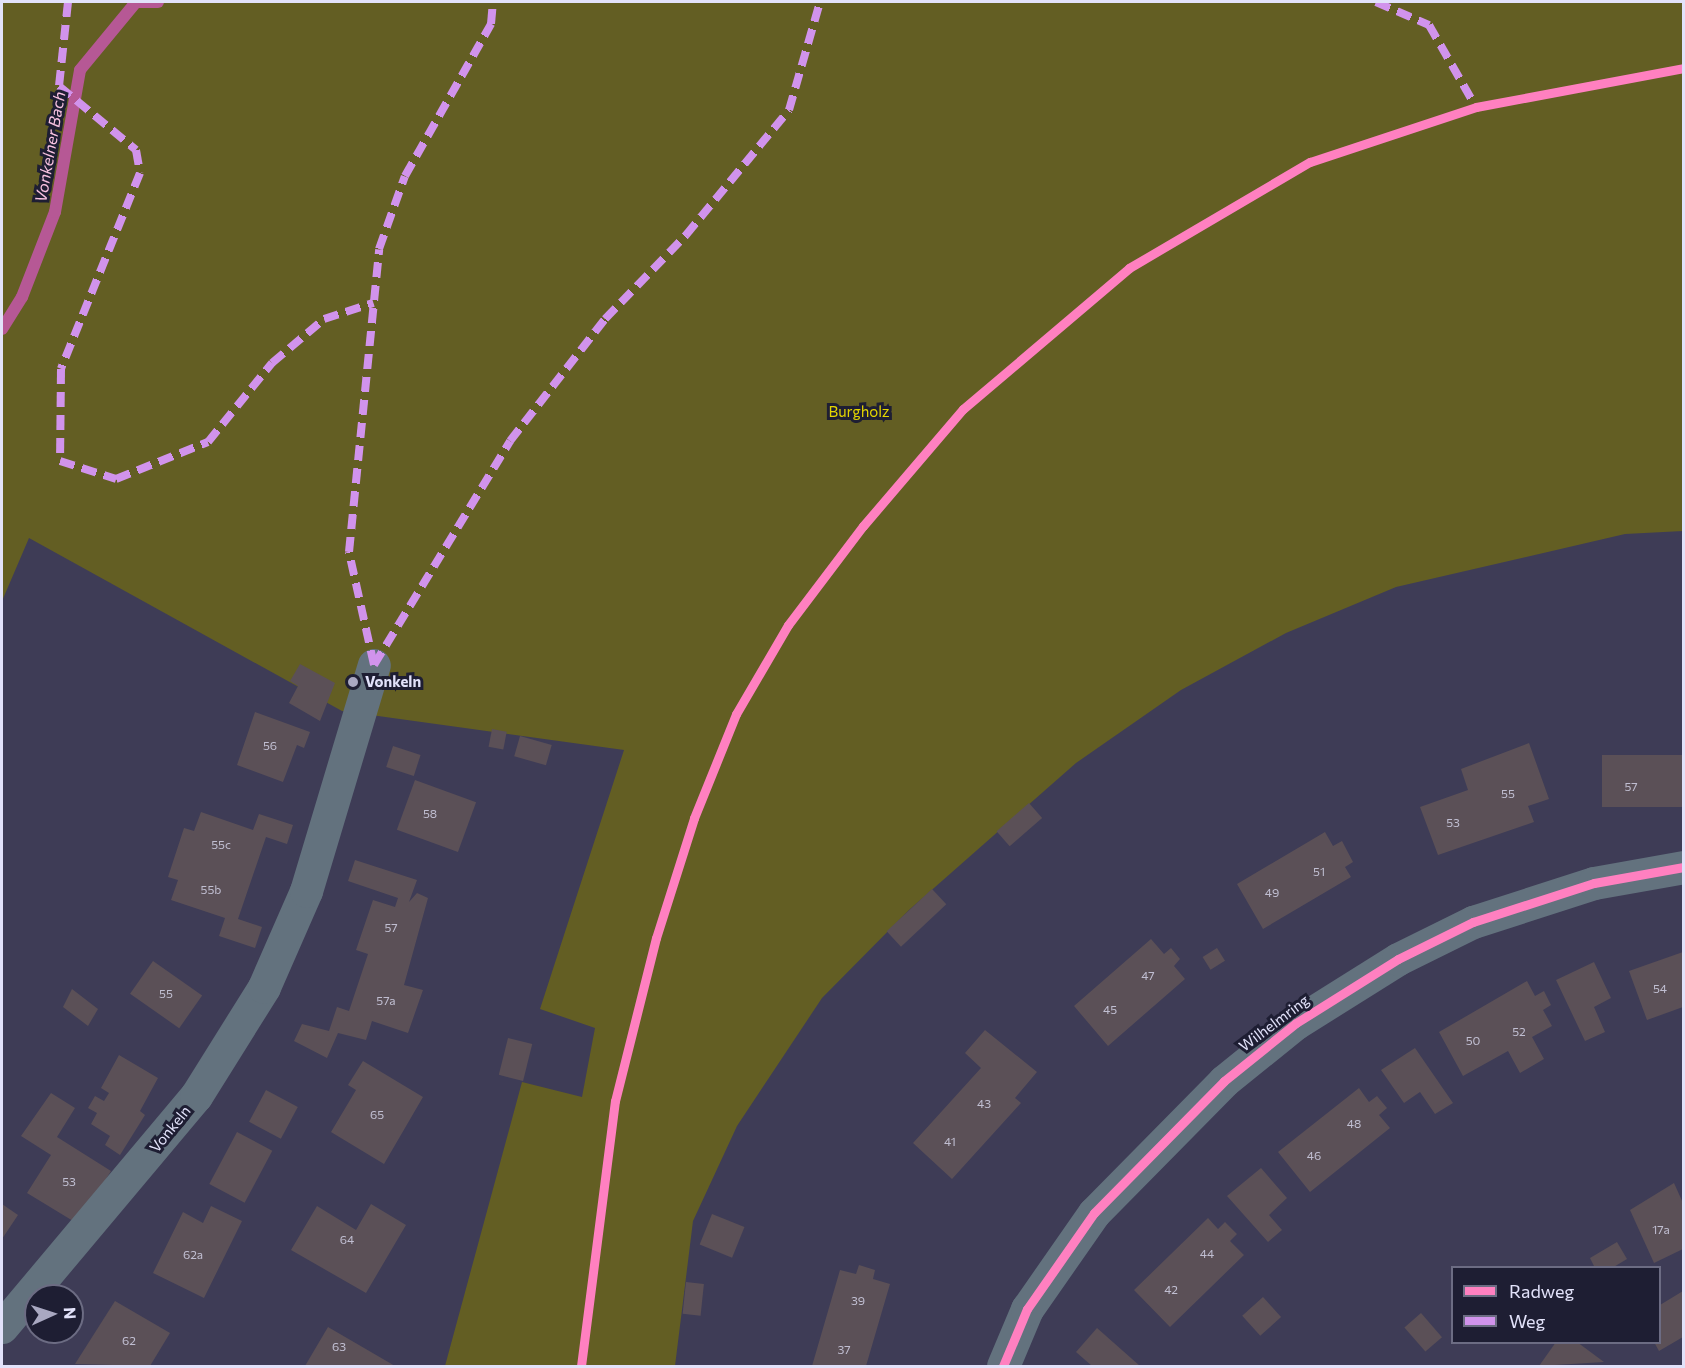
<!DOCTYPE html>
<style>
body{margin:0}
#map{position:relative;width:1685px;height:1368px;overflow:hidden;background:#3e3c56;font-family:Commissioner,sans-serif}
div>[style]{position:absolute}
.forest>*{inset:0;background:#635e23}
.stream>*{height:12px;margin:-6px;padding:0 6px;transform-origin:6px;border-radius:6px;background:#b65895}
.building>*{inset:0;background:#5b5057;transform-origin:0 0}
.minor>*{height:33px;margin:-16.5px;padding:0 16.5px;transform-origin:16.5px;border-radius:16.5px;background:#63727e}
.quiet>*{height:8px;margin-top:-4px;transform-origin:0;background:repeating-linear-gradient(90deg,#d193ec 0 15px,transparent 0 23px)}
.cycleway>*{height:9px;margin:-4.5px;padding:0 4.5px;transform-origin:4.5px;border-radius:4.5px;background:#ff80c0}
.dots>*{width:16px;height:16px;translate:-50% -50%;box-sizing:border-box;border:3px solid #1e1e33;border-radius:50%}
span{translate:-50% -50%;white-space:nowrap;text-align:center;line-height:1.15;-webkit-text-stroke:6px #1e1e33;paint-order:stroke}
.number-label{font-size:12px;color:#c0bed1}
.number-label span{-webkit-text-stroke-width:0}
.park-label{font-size:15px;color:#e4d500}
.poi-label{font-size:15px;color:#e2e2fa;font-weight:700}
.left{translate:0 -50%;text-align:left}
.street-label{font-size:15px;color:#e2e2fa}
.water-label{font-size:16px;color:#f9c3e1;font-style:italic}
.frame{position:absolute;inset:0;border:3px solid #e2e2fa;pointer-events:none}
.legend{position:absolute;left:1451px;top:1266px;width:210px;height:78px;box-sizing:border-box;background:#1e1e33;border:2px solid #6c6c83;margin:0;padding:8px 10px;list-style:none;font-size:18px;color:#e2e2fa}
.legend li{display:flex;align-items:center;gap:12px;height:30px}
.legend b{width:30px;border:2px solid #6c6c83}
.north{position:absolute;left:24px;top:1284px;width:60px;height:60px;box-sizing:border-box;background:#1e1e33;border:2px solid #6c6c83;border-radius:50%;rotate:87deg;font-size:16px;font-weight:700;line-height:24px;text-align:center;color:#e2e2fa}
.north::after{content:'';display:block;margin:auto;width:21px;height:27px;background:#a9a8c1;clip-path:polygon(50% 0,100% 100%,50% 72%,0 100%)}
</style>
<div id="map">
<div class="forest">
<i style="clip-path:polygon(2px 2px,1683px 2px,1683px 531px,1625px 534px,1396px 587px,1286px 633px,1181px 690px,1076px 763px,909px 910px,822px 998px,737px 1126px,693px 1221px,675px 1366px,445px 1366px,522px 1082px,582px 1097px,595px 1028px,540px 1009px,624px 750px,342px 711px,29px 538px,2px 601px)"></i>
</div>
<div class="stream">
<i style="left:2px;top:329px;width:38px;rotate:-58deg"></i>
<i style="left:22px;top:297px;width:91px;rotate:-68.8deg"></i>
<i style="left:55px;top:212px;width:144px;rotate:-80deg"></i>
<i style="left:80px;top:70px;width:88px;rotate:-50.5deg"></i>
<i style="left:136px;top:2px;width:22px"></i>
</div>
<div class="building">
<i style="clip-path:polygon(300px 664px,335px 683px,320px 721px,289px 703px,298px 686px,290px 681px)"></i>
<i style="clip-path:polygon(255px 712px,310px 732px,304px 748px,297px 745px,283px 782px,237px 765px)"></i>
<i style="left:492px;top:729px;width:15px;height:18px;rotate:11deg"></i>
<i style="left:520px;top:736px;width:33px;height:21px;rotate:16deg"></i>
<i style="clip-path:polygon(1529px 743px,1549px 799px,1528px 806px,1534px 822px,1438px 855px,1420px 807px,1468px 790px,1461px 769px)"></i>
<i style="left:393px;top:746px;width:29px;height:22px;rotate:18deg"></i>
<i style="left:1683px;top:755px;width:52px;height:81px;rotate:90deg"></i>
<i style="left:415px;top:780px;width:65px;height:53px;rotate:20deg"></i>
<i style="left:1029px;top:803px;width:20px;height:43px;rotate:49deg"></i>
<i style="clip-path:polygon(201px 812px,253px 830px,259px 814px,293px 825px,287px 844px,266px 837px,238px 919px,262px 927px,255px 948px,219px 936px,225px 918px,171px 900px,178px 880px,168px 877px,184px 828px,194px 831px)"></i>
<i style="clip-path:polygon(1325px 832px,1333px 846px,1342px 841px,1353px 862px,1345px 867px,1351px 877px,1263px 929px,1237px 884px)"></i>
<i style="clip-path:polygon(355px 860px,417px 880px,409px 902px,417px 893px,428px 898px,404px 985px,423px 990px,408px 1033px,372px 1021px,366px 1040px,338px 1033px,327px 1058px,294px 1041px,302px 1024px,329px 1031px,337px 1007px,349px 1011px,368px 954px,356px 950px,373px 900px,395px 907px,398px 898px,348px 881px)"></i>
<i style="left:932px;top:889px;width:21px;height:62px;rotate:47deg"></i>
<i style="clip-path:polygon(1151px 939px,1164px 954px,1171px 948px,1180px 959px,1174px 966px,1185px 979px,1108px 1046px,1074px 1006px)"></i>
<i style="left:1217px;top:948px;width:15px;height:17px;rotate:58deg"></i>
<i style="clip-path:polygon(1683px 952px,1683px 1007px,1647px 1020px,1629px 971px)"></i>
<i style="left:153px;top:961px;width:60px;height:40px;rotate:35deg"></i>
<i style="clip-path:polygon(1594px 962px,1611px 998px,1594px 1007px,1605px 1032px,1585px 1041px,1556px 980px)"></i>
<i style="clip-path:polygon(1527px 981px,1535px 996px,1544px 991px,1551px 1005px,1543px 1010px,1552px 1026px,1532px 1037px,1544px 1059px,1520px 1073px,1508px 1051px,1463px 1076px,1439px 1032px)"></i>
<i style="clip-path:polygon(72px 989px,98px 1009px,88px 1026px,63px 1007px)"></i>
<i style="clip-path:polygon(985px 1030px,1037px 1072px,1015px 1098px,1021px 1103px,952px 1179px,913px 1143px,981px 1068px,965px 1053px)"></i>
<i style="left:508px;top:1038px;width:25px;height:38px;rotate:14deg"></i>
<i style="clip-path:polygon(1415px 1048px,1453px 1103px,1435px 1114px,1420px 1092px,1404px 1103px,1381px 1070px)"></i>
<i style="clip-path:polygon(119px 1055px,158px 1078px,140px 1111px,145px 1115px,120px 1155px,105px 1145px,110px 1136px,91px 1124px,97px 1113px,88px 1108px,95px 1096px,104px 1101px,109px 1093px,101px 1088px)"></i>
<i style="clip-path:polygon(363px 1061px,423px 1097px,384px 1164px,331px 1132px,356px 1090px,348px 1085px)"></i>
<i style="clip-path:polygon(1359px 1088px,1369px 1102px,1377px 1096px,1387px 1108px,1379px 1115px,1390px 1128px,1310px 1192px,1278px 1152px)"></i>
<i style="left:266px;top:1090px;width:36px;height:36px;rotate:28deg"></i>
<i style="clip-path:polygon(51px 1093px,75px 1108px,57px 1137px,111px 1171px,78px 1224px,27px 1193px,51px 1155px,21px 1136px)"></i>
<i style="left:237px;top:1132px;width:40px;height:59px;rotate:28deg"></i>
<i style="clip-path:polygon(1261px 1168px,1287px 1198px,1269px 1215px,1282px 1230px,1268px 1242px,1227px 1196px)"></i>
<i style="clip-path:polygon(1674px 1183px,1683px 1203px,1683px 1249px,1654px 1263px,1630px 1210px)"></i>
<i style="clip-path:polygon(2px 1204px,18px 1215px,2px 1239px)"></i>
<i style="clip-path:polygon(371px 1204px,406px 1225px,366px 1293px,291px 1250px,317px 1206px,356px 1230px)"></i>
<i style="clip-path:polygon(211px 1206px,242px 1221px,204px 1298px,153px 1273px,183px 1212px,203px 1223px)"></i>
<i style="left:712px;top:1214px;width:35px;height:33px;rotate:22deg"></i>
<i style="clip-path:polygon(1208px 1218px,1218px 1229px,1225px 1222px,1237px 1234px,1230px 1241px,1244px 1255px,1170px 1327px,1134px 1290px)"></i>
<i style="clip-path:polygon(1617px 1242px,1627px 1259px,1612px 1268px,1595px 1268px,1590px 1258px)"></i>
<i style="clip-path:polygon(859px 1265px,875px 1270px,873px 1279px,890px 1284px,866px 1366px,812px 1366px,840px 1270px,856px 1274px)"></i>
<i style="left:686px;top:1282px;width:18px;height:32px;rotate:6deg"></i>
<i style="clip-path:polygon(1683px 1291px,1683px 1337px,1659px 1351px,1654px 1342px,1660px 1342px,1660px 1305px)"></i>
<i style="left:1263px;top:1297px;width:27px;height:28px;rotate:48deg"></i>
<i style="clip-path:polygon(115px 1301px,170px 1333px,150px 1366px,75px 1364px)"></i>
<i style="left:1421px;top:1313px;width:32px;height:22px;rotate:49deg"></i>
<i style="clip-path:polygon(328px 1327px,395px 1366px,305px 1366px)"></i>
<i style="clip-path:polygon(1097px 1328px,1140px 1366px,1092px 1366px,1076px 1352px)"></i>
<i style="clip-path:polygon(1556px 1342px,1577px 1342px,1604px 1362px,1539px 1366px)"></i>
</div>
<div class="minor">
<i style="left:2px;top:1327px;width:302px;rotate:-50deg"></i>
<i style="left:196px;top:1096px;width:128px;rotate:-58deg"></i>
<i style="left:264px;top:987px;width:105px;rotate:-66.4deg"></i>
<i style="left:306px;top:891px;width:236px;rotate:-73.3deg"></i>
<i style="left:1003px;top:1366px;width:62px;rotate:-67.2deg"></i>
<i style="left:1027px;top:1309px;width:117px;rotate:-55.1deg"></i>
<i style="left:1094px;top:1213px;width:185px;rotate:-45.4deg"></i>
<i style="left:1224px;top:1081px;width:92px;rotate:-38.9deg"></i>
<i style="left:1296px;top:1023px;width:120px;rotate:-32.1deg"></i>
<i style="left:1398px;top:959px;width:84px;rotate:-26.3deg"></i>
<i style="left:1473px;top:922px;width:127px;rotate:-17.9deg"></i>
<i style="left:1594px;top:883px;width:91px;rotate:-10.1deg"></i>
</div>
<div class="quiet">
<i style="left:68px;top:2px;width:84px;rotate:96.1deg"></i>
<i style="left:59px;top:86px;width:100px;rotate:39.7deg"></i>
<i style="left:136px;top:150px;width:23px;rotate:80deg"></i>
<i style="left:140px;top:173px;width:211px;rotate:112deg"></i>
<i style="left:61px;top:369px;width:92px;rotate:90.6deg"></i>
<i style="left:60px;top:461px;width:59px;rotate:17.8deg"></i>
<i style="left:116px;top:479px;width:99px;rotate:-21.9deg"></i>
<i style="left:208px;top:442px;width:102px;rotate:-51deg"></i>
<i style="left:272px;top:363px;width:68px;rotate:-40.2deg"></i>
<i style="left:324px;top:319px;width:52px;rotate:-18.1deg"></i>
<i style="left:1376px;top:2px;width:58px;rotate:23.5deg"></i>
<i style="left:1429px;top:25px;width:95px;rotate:60.2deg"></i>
<i style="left:374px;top:665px;width:262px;rotate:-58.7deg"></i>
<i style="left:510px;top:441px;width:155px;rotate:-52.1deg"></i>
<i style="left:605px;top:319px;width:117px;rotate:-46deg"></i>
<i style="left:686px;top:235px;width:162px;rotate:-50.5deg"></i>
<i style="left:789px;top:110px;width:112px;rotate:-74deg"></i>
<i style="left:374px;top:665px;width:116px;rotate:-102.5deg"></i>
<i style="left:349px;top:552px;width:304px;rotate:-84.3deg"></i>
<i style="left:379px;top:249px;width:77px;rotate:-70.4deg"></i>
<i style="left:405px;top:176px;width:175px;rotate:-60.5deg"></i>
<i style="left:491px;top:24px;width:22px;rotate:-85deg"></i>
</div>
<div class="cycleway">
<i style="left:581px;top:1366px;width:267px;rotate:-82.7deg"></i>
<i style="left:615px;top:1101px;width:168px;rotate:-75.9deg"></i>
<i style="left:656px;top:938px;width:126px;rotate:-72.4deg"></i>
<i style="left:694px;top:818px;width:112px;rotate:-68deg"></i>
<i style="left:736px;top:714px;width:103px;rotate:-59.7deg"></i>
<i style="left:788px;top:625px;width:124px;rotate:-52.9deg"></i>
<i style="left:863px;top:526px;width:154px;rotate:-49.5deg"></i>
<i style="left:963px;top:409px;width:218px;rotate:-40.3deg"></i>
<i style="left:1129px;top:268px;width:210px;rotate:-30.4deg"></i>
<i style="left:1310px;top:162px;width:175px;rotate:-18.3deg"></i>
<i style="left:1476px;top:107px;width:212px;rotate:-10.6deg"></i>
<i style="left:1003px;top:1366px;width:62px;rotate:-67.2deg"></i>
<i style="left:1027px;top:1309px;width:117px;rotate:-55.1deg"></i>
<i style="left:1094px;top:1213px;width:185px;rotate:-45.4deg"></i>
<i style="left:1224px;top:1081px;width:92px;rotate:-38.9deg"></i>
<i style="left:1296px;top:1023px;width:120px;rotate:-32.1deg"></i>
<i style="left:1398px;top:959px;width:84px;rotate:-26.3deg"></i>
<i style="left:1473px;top:922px;width:127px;rotate:-17.9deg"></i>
<i style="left:1594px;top:883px;width:91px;rotate:-10.1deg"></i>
</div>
<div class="dots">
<i style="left:353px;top:682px;background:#a9a8c1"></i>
</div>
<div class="number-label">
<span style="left:270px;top:746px">56</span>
<span style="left:1631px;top:787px">57</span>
<span style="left:1508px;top:794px">55</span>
<span style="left:430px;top:814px">58</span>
<span style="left:1453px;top:823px">53</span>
<span style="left:221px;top:845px">55c</span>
<span style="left:1319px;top:872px">51</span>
<span style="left:211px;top:890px">55b</span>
<span style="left:1272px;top:893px">49</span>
<span style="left:391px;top:928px">57</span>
<span style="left:1148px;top:976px">47</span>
<span style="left:1660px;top:989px">54</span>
<span style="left:166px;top:994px">55</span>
<span style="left:386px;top:1001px">57a</span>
<span style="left:1110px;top:1010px">45</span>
<span style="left:1519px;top:1032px">52</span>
<span style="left:1473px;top:1041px">50</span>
<span style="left:984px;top:1104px">43</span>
<span style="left:377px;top:1115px">65</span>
<span style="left:1354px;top:1124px">48</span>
<span style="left:950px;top:1142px">41</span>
<span style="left:1314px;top:1156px">46</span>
<span style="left:69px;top:1182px">53</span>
<span style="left:1661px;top:1230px">17a</span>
<span style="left:347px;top:1240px">64</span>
<span style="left:1207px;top:1254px">44</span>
<span style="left:193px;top:1255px">62a</span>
<span style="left:1171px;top:1290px">42</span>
<span style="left:858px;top:1301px">39</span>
<span style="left:129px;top:1341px">62</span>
<span style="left:339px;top:1347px">63</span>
<span style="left:844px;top:1350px">37</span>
</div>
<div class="park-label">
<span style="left:859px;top:412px">Burgholz</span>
</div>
<div class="poi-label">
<span class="left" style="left:365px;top:682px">Vonkeln</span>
</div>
<div class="street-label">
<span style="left:1274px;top:1023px;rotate:-37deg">Wilhelmring</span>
<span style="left:170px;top:1129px;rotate:-51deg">Vonkeln</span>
</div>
<div class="water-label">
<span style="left:50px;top:147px;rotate:-80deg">Vonkelner Bach</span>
</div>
<div class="frame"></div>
<ul class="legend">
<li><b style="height:8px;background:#ff80c0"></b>Radweg</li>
<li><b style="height:8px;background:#d193ec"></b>Weg</li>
</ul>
<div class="north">N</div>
</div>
